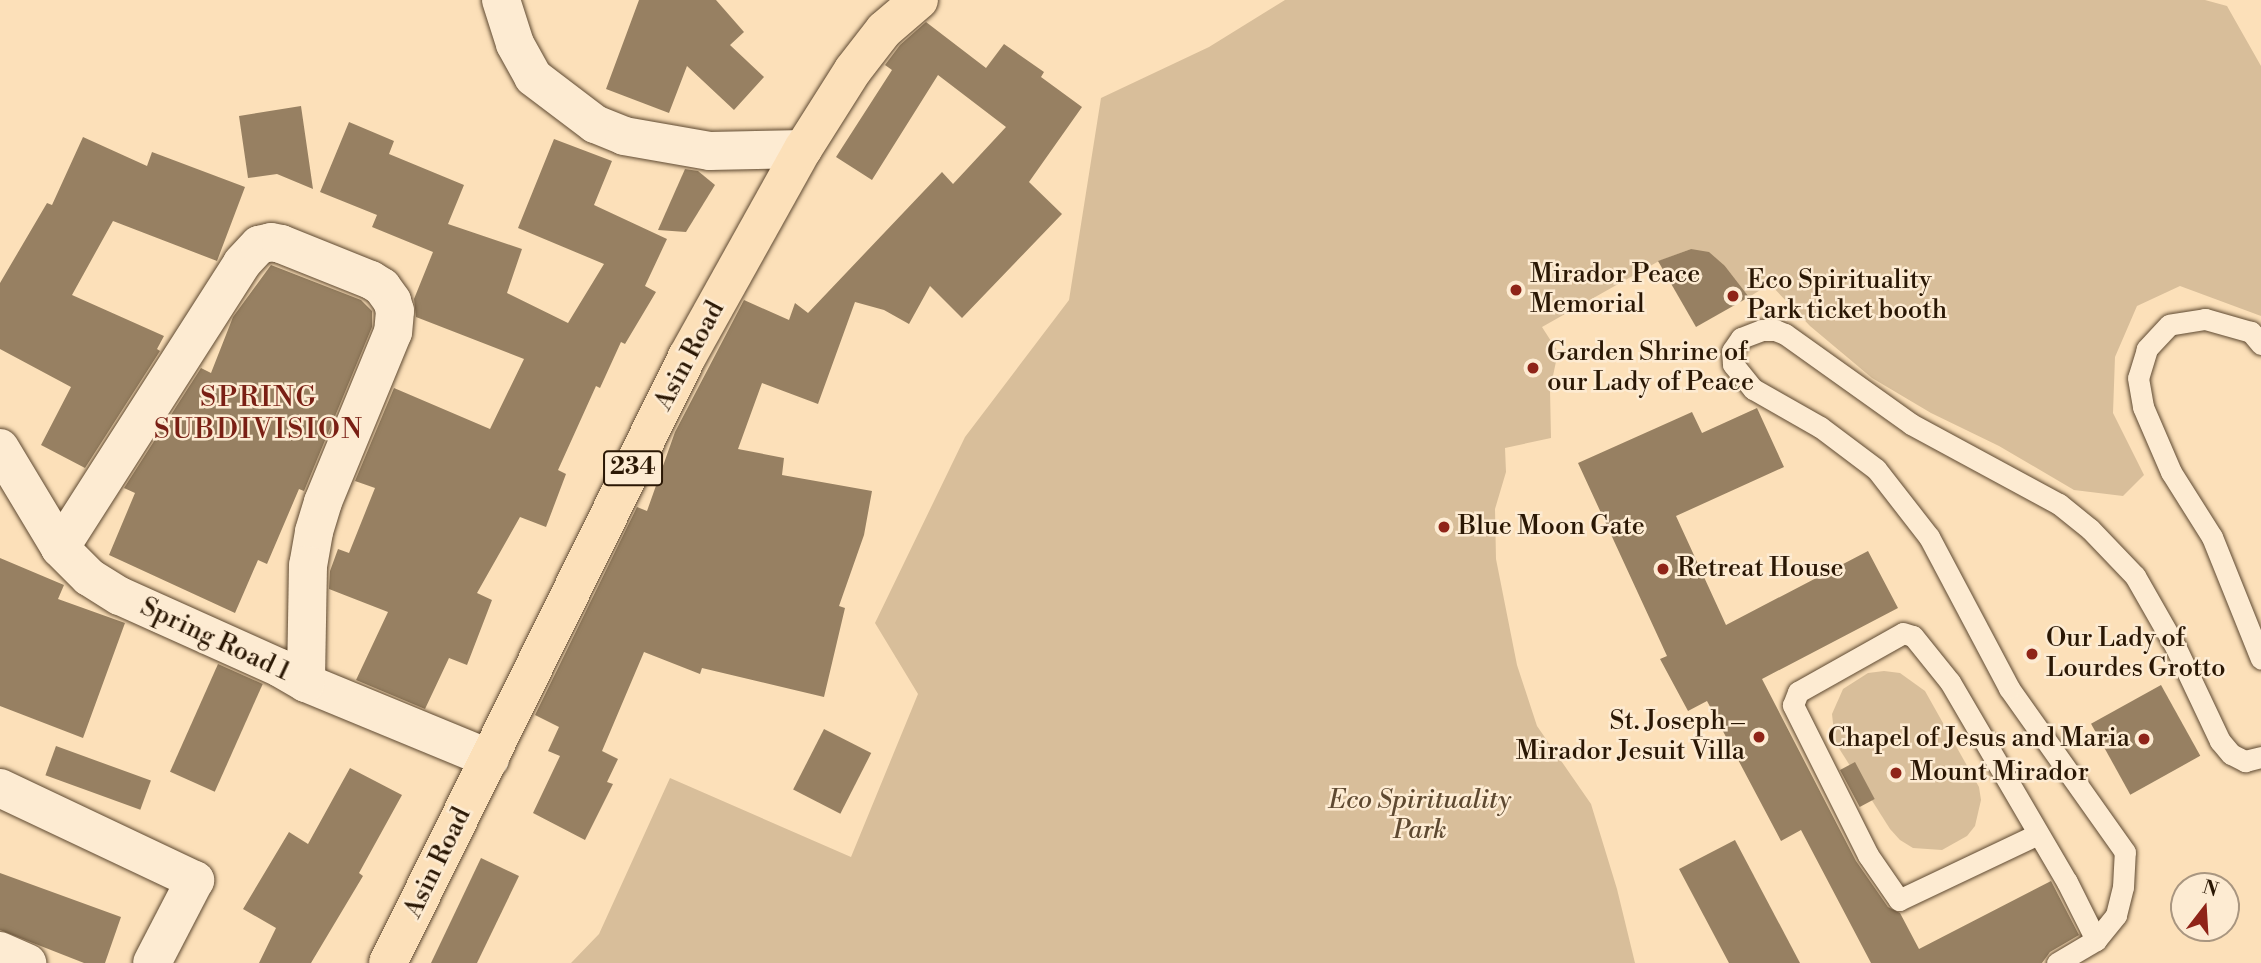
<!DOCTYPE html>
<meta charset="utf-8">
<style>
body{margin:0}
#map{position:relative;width:2261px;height:963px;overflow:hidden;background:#fce0b9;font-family:"Libre Bodoni",serif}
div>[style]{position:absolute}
.green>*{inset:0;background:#d8be9a}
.building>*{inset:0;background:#978062;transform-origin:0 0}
.roads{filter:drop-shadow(0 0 2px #5e4931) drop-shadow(0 0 2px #5e4931)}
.lane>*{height:21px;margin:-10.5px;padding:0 10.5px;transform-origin:10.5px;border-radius:10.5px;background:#fdebd2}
.street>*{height:38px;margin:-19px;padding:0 19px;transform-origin:19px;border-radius:19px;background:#fdebd2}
.primary>*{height:38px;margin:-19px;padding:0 19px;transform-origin:19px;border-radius:19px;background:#fce0b9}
.dots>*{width:19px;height:19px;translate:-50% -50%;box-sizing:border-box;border:4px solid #fdebd2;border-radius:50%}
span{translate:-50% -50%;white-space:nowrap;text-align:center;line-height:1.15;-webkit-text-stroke:5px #fdebd2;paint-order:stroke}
.shield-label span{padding:2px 5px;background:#fdebd2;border:2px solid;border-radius:5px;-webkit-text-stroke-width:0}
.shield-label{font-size:24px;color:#2a1704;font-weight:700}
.poi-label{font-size:26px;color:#2a1704}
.left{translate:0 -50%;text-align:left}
.right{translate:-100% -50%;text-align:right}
.street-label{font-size:26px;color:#2a1704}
.park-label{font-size:26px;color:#5e4931;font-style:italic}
.neighbourhood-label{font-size:28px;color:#7a1f14;letter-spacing:2px}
.north{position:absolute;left:2170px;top:872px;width:70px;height:70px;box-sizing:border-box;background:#fdebd2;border:2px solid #a99680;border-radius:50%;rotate:17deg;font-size:19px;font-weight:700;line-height:28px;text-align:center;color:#2a1704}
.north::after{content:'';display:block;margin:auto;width:24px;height:32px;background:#8f2418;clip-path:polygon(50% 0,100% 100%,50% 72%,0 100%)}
</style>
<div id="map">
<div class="green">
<i style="clip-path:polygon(1285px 0,2205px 0,2227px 6px,2261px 66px,2261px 316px,2180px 286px,2137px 306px,2115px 357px,2113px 413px,2144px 475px,2123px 496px,2074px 490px,1999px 446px,1931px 413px,1872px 378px,1810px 326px,1770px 284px,1749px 297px,1725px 266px,1691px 249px,1659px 261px,1542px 327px,1558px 352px,1550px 390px,1551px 438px,1505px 448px,1506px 472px,1495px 509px,1496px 559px,1517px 665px,1537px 726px,1591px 804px,1617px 889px,1635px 963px,571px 963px,599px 934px,670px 778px,851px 857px,918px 694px,875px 623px,965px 437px,1069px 300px,1101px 98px,1209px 47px)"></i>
<i style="clip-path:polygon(1884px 671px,1900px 673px,1925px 691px,1979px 787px,1981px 800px,1975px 826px,1967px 836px,1942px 850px,1913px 848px,1900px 840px,1890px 829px,1835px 742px,1832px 714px,1843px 689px,1868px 673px)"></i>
</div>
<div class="building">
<i style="clip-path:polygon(639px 0,716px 0,744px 32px,730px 45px,764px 77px,734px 110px,687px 66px,669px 113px,606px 89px)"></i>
<i style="clip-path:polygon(926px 22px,986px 68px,1004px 44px,1044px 72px,1041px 77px,1082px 107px,1029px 182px,1062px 214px,962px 318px,930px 286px,909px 324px,884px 310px,855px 302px,818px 404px,762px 383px,738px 449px,784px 458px,782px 475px,872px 491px,864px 535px,839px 606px,845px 608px,824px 697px,702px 668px,700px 674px,644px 652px,602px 751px,618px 759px,607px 782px,613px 784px,585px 840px,533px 813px,560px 756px,548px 751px,559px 727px,535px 715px,637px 507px,647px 511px,675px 432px,744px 300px,789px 320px,795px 303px,808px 313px,942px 172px,953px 184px,1006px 127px,938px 75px,872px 180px,836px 157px,892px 70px,885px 65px,900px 45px)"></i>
<i style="clip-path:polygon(301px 106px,313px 189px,277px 174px,248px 178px,239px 116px)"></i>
<i style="clip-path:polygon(349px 122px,394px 141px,389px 154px,464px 185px,448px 224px,522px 249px,507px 293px,568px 323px,604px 264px,518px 228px,554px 139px,612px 161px,594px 205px,667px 239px,645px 286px,656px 292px,625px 344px,621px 342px,600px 388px,596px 386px,558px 470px,566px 474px,546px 527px,520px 517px,477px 593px,492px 600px,467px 665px,449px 658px,425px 709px,356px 680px,388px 612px,329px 589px,330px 571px,338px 549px,349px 553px,375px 488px,355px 481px,394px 388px,490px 429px,524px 359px,416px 317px,414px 299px,433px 252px,372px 227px,377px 215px,320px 192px)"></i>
<i style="clip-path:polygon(83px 137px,147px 166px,152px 152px,245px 187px,217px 261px,113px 221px,72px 295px,164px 336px,157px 349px,160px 351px,85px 468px,41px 445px,71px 387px,0 349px,0 283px,47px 203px,52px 205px)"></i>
<i style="clip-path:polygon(685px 169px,698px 171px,715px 185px,686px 232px,658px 230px)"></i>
<i style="clip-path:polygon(1691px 249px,1709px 252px,1725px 266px,1749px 297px,1696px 327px,1658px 261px)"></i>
<i style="clip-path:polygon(271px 265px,361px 300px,372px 311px,372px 327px,304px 491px,299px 489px,267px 564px,258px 560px,235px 613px,109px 555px,135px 493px,124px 488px,201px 368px,211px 373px,233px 317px)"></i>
<i style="clip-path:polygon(1757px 408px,1784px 467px,1676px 516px,1726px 625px,1868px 551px,1898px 608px,1762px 679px,1856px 861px,1888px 907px,1900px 913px,1919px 949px,2051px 881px,2079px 935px,2050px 952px,2042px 963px,1871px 963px,1801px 830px,1781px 841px,1707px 701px,1688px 711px,1660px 659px,1667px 656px,1578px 463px,1692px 412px,1702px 433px)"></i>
<i style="clip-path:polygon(0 558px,64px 585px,58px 599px,125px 623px,83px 738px,0 706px)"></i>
<i style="left:218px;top:664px;width:49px;height:118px;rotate:24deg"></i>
<i style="left:2161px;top:685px;width:81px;height:80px;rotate:61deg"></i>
<i style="left:824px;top:729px;width:53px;height:68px;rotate:27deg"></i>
<i style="left:56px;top:746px;width:101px;height:31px;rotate:20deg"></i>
<i style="left:1855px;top:762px;width:42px;height:17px;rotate:62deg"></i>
<i style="clip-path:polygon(350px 768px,402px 795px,359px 873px,363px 876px,311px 963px,259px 963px,276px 928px,243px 909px,289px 832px,308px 844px)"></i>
<i style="clip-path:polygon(1735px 840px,1800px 963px,1729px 963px,1679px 869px)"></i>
<i style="clip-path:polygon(481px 858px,519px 876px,477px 963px,431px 963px)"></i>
<i style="clip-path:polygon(0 873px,121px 917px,105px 963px,84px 963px,0 930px)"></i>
</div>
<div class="roads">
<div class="lane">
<i style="left:2261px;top:344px;width:16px;rotate:-130deg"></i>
<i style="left:2251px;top:332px;width:48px;rotate:-164.2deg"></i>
<i style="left:2205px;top:319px;width:36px;rotate:171deg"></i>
<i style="left:2169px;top:325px;width:33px;rotate:133deg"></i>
<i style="left:2147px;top:349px;width:30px;rotate:107deg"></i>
<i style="left:2138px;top:378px;width:29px;rotate:80deg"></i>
<i style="left:2143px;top:407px;width:71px;rotate:66.7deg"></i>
<i style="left:2171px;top:472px;width:77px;rotate:57.8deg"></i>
<i style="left:2212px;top:537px;width:131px;rotate:68.1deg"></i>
<i style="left:2038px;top:834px;width:154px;rotate:154.6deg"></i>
<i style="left:1899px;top:900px;width:55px;rotate:-124.6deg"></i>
<i style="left:1868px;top:855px;width:168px;rotate:-116.6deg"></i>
<i style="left:1793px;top:705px;width:14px;rotate:-69deg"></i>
<i style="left:1798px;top:692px;width:120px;rotate:-29.3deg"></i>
<i style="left:1903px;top:633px;width:10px;rotate:17deg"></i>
<i style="left:1913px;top:636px;width:59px;rotate:51.2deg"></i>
<i style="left:1950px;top:682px;width:232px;rotate:59.7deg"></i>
<i style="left:2067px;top:882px;width:65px;rotate:63.4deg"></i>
<i style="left:2057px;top:963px;width:45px;rotate:-30.5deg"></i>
<i style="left:2096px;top:940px;width:32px;rotate:-51deg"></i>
<i style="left:2116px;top:915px;width:29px;rotate:-76deg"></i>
<i style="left:2123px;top:887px;width:35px;rotate:-87deg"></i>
<i style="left:2125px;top:852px;width:201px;rotate:-125.3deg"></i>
<i style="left:2009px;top:688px;width:171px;rotate:-117.9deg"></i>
<i style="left:1929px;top:537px;width:86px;rotate:-127.9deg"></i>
<i style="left:1876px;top:469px;width:70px;rotate:-143.1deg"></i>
<i style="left:1820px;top:427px;width:77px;rotate:-150.4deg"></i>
<i style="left:1753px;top:389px;width:32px;rotate:-129deg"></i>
<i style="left:1733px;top:364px;width:13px;rotate:-94deg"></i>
<i style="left:1732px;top:351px;width:16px;rotate:-55deg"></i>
<i style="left:1741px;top:338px;width:22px;rotate:-21deg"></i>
<i style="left:1762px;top:330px;width:13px"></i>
<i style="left:1775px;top:330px;width:11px;rotate:22deg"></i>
<i style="left:1785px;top:334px;width:155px;rotate:35.5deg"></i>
<i style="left:1911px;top:424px;width:168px;rotate:28.4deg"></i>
<i style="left:2059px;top:504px;width:40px;rotate:39deg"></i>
<i style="left:2090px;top:529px;width:65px;rotate:46.2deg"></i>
<i style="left:2135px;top:576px;width:83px;rotate:60.3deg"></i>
<i style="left:2176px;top:648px;width:103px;rotate:64.7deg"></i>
<i style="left:2220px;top:741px;width:17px;rotate:50deg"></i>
<i style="left:2231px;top:754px;width:16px;rotate:27deg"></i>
<i style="left:2245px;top:761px;width:16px;rotate:-14deg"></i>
</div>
<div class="street">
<i style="left:501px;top:0;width:46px;rotate:72.3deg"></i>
<i style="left:515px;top:44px;width:38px;rotate:61deg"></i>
<i style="left:533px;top:77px;width:78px;rotate:37.2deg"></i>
<i style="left:595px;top:124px;width:31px;rotate:22deg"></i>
<i style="left:624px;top:136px;width:87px;rotate:9.9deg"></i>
<i style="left:710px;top:151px;width:93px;rotate:-1.2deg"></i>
<i style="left:0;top:448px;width:117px;rotate:59deg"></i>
<i style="left:60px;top:548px;width:41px;rotate:45deg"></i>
<i style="left:89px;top:577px;width:36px;rotate:32deg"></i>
<i style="left:120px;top:596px;width:175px;rotate:24.2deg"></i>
<i style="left:280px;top:668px;width:30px;rotate:30deg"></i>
<i style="left:306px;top:683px;width:199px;rotate:22.4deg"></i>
<i style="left:60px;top:548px;width:338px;rotate:-57.4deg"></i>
<i style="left:242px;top:263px;width:25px;rotate:-47deg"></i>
<i style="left:259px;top:245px;width:12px;rotate:-14deg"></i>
<i style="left:271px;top:242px;width:10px;rotate:11deg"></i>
<i style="left:281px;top:244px;width:97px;rotate:21.8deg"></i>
<i style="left:371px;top:280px;width:13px;rotate:32deg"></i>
<i style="left:382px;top:287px;width:17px;rotate:54deg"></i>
<i style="left:392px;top:301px;width:10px;rotate:73deg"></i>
<i style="left:395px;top:311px;width:21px;rotate:95deg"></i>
<i style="left:393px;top:332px;width:184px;rotate:112.4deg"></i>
<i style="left:323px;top:502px;width:31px;rotate:107deg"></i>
<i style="left:314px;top:532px;width:34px;rotate:100deg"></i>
<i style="left:308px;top:565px;width:118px;rotate:91deg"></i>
<i style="left:0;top:788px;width:216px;rotate:25.3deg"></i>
<i style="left:195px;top:880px;width:93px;rotate:117.4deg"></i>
<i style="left:0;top:951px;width:30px;rotate:24deg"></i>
</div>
<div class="primary">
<i style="left:388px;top:963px;width:676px;rotate:-63.74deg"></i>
<i style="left:687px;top:357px;width:238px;rotate:-60.9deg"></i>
<i style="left:803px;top:149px;width:93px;rotate:-57.7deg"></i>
<i style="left:853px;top:70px;width:51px;rotate:-52.2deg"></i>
<i style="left:884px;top:30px;width:46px;rotate:-40.6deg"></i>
</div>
</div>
<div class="dots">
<i style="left:1516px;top:290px;background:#8f2418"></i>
<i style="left:1733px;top:296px;background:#8f2418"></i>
<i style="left:1533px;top:368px;background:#8f2418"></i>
<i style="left:1444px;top:527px;background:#8f2418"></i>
<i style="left:1663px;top:569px;background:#8f2418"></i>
<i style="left:2032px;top:654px;background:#8f2418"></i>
<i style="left:1759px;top:737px;background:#8f2418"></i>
<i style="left:2144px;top:739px;background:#8f2418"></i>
<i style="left:1896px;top:773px;background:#8f2418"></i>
</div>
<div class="shield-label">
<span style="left:633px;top:468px">234</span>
</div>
<div class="poi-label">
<span class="left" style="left:1530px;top:290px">Mirador Peace<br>Memorial</span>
<span class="left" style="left:1747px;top:296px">Eco Spirituality<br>Park ticket booth</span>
<span class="left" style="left:1547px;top:368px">Garden Shrine of<br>our Lady of Peace</span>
<span class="left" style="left:1458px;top:527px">Blue Moon Gate</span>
<span class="left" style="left:1677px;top:569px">Retreat House</span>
<span class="left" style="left:2046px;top:654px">Our Lady of<br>Lourdes Grotto</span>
<span class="right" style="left:1745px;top:737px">St. Joseph –<br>Mirador Jesuit Villa</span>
<span class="right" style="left:2130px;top:739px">Chapel of Jesus and Maria</span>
<span class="left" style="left:1910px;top:773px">Mount Mirador</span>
</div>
<div class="street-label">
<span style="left:690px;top:356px;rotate:-62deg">Asin Road</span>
<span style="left:215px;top:640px;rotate:25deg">Spring Road 1</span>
<span style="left:438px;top:863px;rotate:-64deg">Asin Road</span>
</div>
<div class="park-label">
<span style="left:1420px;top:816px">Eco Spirituality<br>Park</span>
</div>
<div class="neighbourhood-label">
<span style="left:259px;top:414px">SPRING<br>SUBDIVISION</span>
</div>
<div class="north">N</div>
</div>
